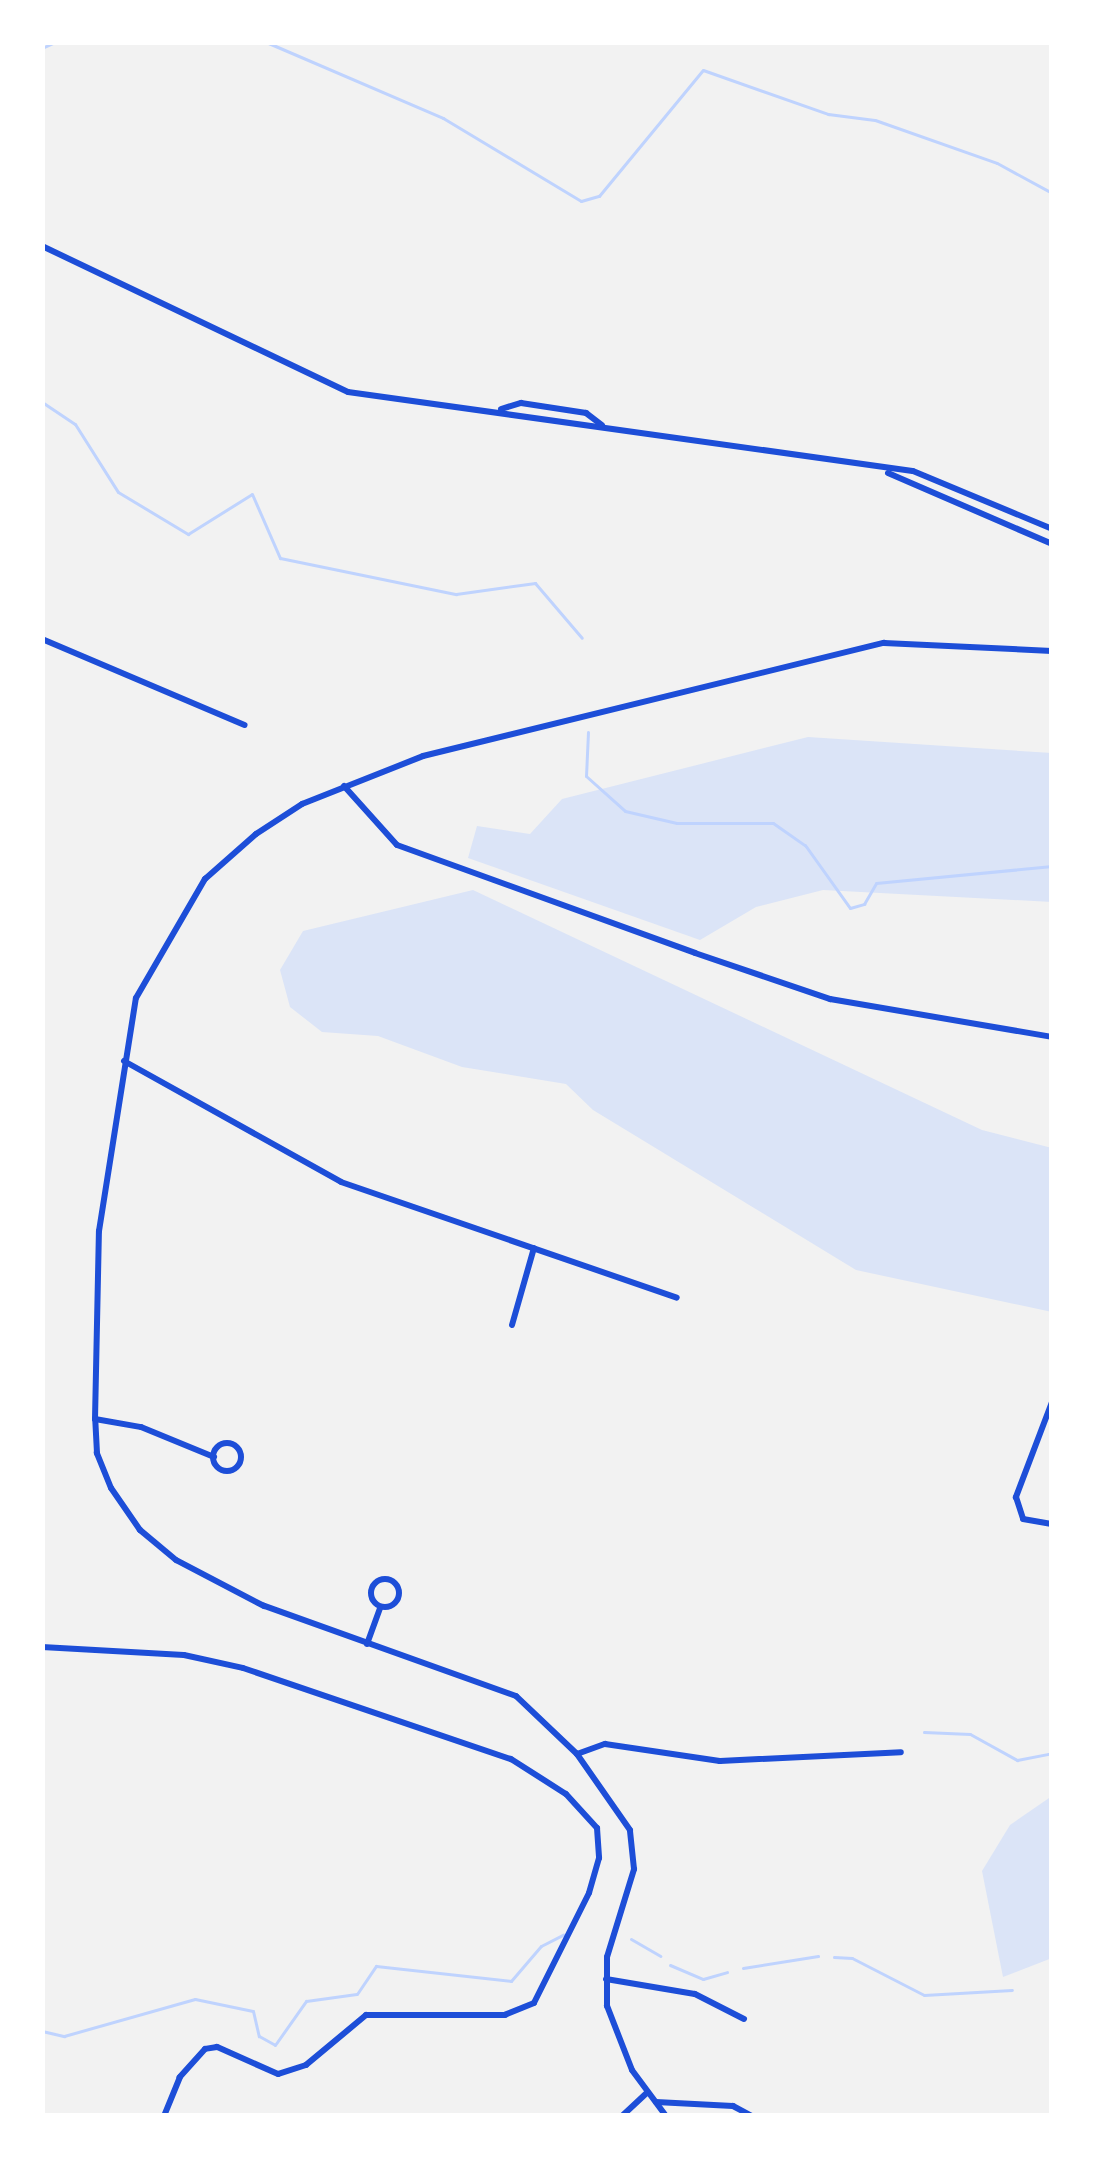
<!DOCTYPE html>
<style>
body{margin:0}
#map{position:relative;width:1094px;height:2158px;overflow:hidden;background:#f2f2f2;font-family:"Fira Sans",sans-serif}
div>[style]{position:absolute}
.green>*{inset:0;background:#dbe4f7}
.stream>*{height:3px;margin:-1.5px;padding:0 1.5px;transform-origin:1.5px;border-radius:1.5px;background:#bfd3fe}
.minor>*{height:6px;margin:-3px;padding:0 3px;transform-origin:3px;border-radius:3px;background:#1d4ed8}
.minor>.ring{margin:-3px;padding:0;box-sizing:content-box;background:none;border:6px solid #1d4ed8;border-radius:50%}
span{translate:-50% -50%;white-space:nowrap;text-align:center;line-height:1.15;-webkit-text-stroke:9px #fff;paint-order:stroke}
.frame{position:absolute;inset:0;border:45px solid #fff;pointer-events:none}
</style>
<div id="map">
<div class="green">
<div style="clip-path:polygon(808px 737px,1052px 753px,1052px 902px,823px 890px,756px 907px,700px 940px,468px 858px,477px 826px,530px 834px,562px 799px)"></div>
<div style="clip-path:polygon(473px 890px,982px 1130px,1052px 1148px,1052px 1312px,856px 1270px,593px 1110px,566px 1084px,462px 1067px,378px 1036px,322px 1032px,290px 1007px,280px 970px,303px 931px)"></div>
<div style="clip-path:polygon(1052px 1796px,1052px 1958px,1003px 1977px,982px 1871px,1010px 1825px)"></div>
</div>
<div class="stream">
<div style="left:266px;top:42px;width:193px;rotate:23.2deg"></div>
<div style="left:443px;top:118px;width:161px;rotate:31deg"></div>
<div style="left:581px;top:201px;width:19px;rotate:-16deg"></div>
<div style="left:599px;top:196px;width:163px;rotate:-50.5deg"></div>
<div style="left:703px;top:70px;width:133px;rotate:19.4deg"></div>
<div style="left:828px;top:114px;width:47px;rotate:7.3deg"></div>
<div style="left:875px;top:120px;width:129px;rotate:19.4deg"></div>
<div style="left:997px;top:163px;width:63px;rotate:28.6deg"></div>
<div style="left:42px;top:48px;width:14px;rotate:-25deg"></div>
<div style="left:42px;top:402px;width:40px;rotate:34deg"></div>
<div style="left:75px;top:424px;width:80px;rotate:57.7deg"></div>
<div style="left:118px;top:492px;width:82px;rotate:31deg"></div>
<div style="left:188px;top:534px;width:75px;rotate:-32deg"></div>
<div style="left:252px;top:494px;width:70px;rotate:66.4deg"></div>
<div style="left:280px;top:558px;width:180px;rotate:11.6deg"></div>
<div style="left:456px;top:594px;width:80px;rotate:-7.9deg"></div>
<div style="left:535px;top:583px;width:72px;rotate:49.5deg"></div>
<div style="left:588px;top:732px;width:44px;rotate:92.6deg"></div>
<div style="left:586px;top:776px;width:52px;rotate:41.9deg"></div>
<div style="left:625px;top:811px;width:53px;rotate:13deg"></div>
<div style="left:677px;top:823px;width:96px"></div>
<div style="left:773px;top:823px;width:39px;rotate:35deg"></div>
<div style="left:805px;top:845px;width:77px;rotate:54.5deg"></div>
<div style="left:850px;top:908px;width:15px;rotate:-16deg"></div>
<div style="left:864px;top:904px;width:24px;rotate:-60deg"></div>
<div style="left:876px;top:883px;width:177px;rotate:-5.5deg"></div>
<div style="left:924px;top:1732px;width:46px;rotate:2.5deg"></div>
<div style="left:970px;top:1734px;width:54px;rotate:29deg"></div>
<div style="left:1017px;top:1760px;width:36px;rotate:-11deg"></div>
<div style="left:631px;top:1939px;width:34px;rotate:30deg"></div>
<div style="left:834px;top:1957px;width:18px;rotate:3deg"></div>
<div style="left:852px;top:1958px;width:81px;rotate:27.2deg"></div>
<div style="left:924px;top:1995px;width:88px;rotate:-3.3deg"></div>
<div style="left:670px;top:1965px;width:36px;rotate:23deg"></div>
<div style="left:703px;top:1979px;width:25px;rotate:-16deg"></div>
<div style="left:743px;top:1968px;width:76px;rotate:-9.1deg"></div>
<div style="left:42px;top:2031px;width:23px;rotate:13deg"></div>
<div style="left:64px;top:2036px;width:136px;rotate:-15.8deg"></div>
<div style="left:195px;top:1999px;width:59px;rotate:11.7deg"></div>
<div style="left:253px;top:2011px;width:26px;rotate:77deg"></div>
<div style="left:259px;top:2036px;width:18px;rotate:29deg"></div>
<div style="left:275px;top:2045px;width:54px;rotate:-54.8deg"></div>
<div style="left:306px;top:2001px;width:51px;rotate:-7.8deg"></div>
<div style="left:357px;top:1994px;width:34px;rotate:-56deg"></div>
<div style="left:376px;top:1966px;width:136px;rotate:6.3deg"></div>
<div style="left:511px;top:1981px;width:46px;rotate:-49.4deg"></div>
<div style="left:541px;top:1946px;width:25px;rotate:-27deg"></div>
</div>
<div class="minor">
<div style="left:42px;top:246px;width:339px;rotate:25.5deg"></div>
<div style="left:348px;top:392px;width:570px;rotate:7.96deg"></div>
<div style="left:913px;top:471px;width:151px;rotate:22.6deg"></div>
<div style="left:501px;top:409px;width:21px;rotate:-17deg"></div>
<div style="left:521px;top:403px;width:66px;rotate:8.7deg"></div>
<div style="left:586px;top:413px;width:20px;rotate:37deg"></div>
<div style="left:888px;top:473px;width:179px;rotate:23.4deg"></div>
<div style="left:42px;top:639px;width:220px;rotate:23deg"></div>
<div style="left:344px;top:786px;width:79px;rotate:48.1deg"></div>
<div style="left:397px;top:845px;width:317px;rotate:19.9deg"></div>
<div style="left:695px;top:953px;width:143px;rotate:18.8deg"></div>
<div style="left:830px;top:999px;width:225px;rotate:9.7deg"></div>
<div style="left:124px;top:1061px;width:248px;rotate:29.1deg"></div>
<div style="left:341px;top:1182px;width:355px;rotate:19deg"></div>
<div style="left:512px;top:1325px;width:80px;rotate:-74.1deg"></div>
<div style="left:1052px;top:1402px;width:102px;rotate:110.8deg"></div>
<div style="left:1016px;top:1497px;width:23px;rotate:72deg"></div>
<div style="left:1023px;top:1519px;width:29px;rotate:10deg"></div>
<div style="left:95px;top:1419px;width:47px;rotate:9.9deg"></div>
<div style="left:141px;top:1427px;width:79px;rotate:22.3deg"></div>
<div class="ring" style="left:213px;top:1443px;width:22px;height:22px"></div>
<div class="ring" style="left:371px;top:1579px;width:22px;height:22px"></div>
<div style="left:367px;top:1644px;width:38px;rotate:-70deg"></div>
<div style="left:42px;top:1647px;width:142px;rotate:3.2deg"></div>
<div style="left:184px;top:1655px;width:60px;rotate:12.4deg"></div>
<div style="left:243px;top:1668px;width:283px;rotate:18.8deg"></div>
<div style="left:511px;top:1759px;width:65px;rotate:32.5deg"></div>
<div style="left:566px;top:1794px;width:46px;rotate:47.6deg"></div>
<div style="left:597px;top:1828px;width:30px;rotate:86deg"></div>
<div style="left:599px;top:1858px;width:36px;rotate:106deg"></div>
<div style="left:589px;top:1893px;width:123px;rotate:116.6deg"></div>
<div style="left:534px;top:2003px;width:31px;rotate:158deg"></div>
<div style="left:505px;top:2015px;width:139px;rotate:180deg"></div>
<div style="left:366px;top:2015px;width:78px;rotate:140.2deg"></div>
<div style="left:306px;top:2065px;width:29px;rotate:162deg"></div>
<div style="left:278px;top:2074px;width:67px;rotate:-156.1deg"></div>
<div style="left:217px;top:2047px;width:12px;rotate:171deg"></div>
<div style="left:205px;top:2049px;width:38px;rotate:132deg"></div>
<div style="left:180px;top:2077px;width:42px;rotate:112.3deg"></div>
<div style="left:577px;top:1754px;width:30px;rotate:-20deg"></div>
<div style="left:605px;top:1744px;width:116px;rotate:8.4deg"></div>
<div style="left:720px;top:1761px;width:181px;rotate:-2.8deg"></div>
<div style="left:606px;top:1979px;width:90px;rotate:9.6deg"></div>
<div style="left:695px;top:1994px;width:55px;rotate:27deg"></div>
<div style="left:656px;top:2102px;width:77px;rotate:3deg"></div>
<div style="left:733px;top:2106px;width:21px;rotate:28deg"></div>
<div style="left:622px;top:2116px;width:33px;rotate:-43deg"></div>
<div style="left:666px;top:2116px;width:57px;rotate:-126.5deg"></div>
<div style="left:632px;top:2070px;width:69px;rotate:-111.3deg"></div>
<div style="left:607px;top:2006px;width:49px;rotate:-90deg"></div>
<div style="left:607px;top:1957px;width:92px;rotate:-72.9deg"></div>
<div style="left:634px;top:1869px;width:39px;rotate:-96deg"></div>
<div style="left:630px;top:1830px;width:93px;rotate:-124.9deg"></div>
<div style="left:577px;top:1754px;width:84px;rotate:-136.4deg"></div>
<div style="left:516px;top:1696px;width:268px;rotate:-160.3deg"></div>
<div style="left:264px;top:1606px;width:99px;rotate:-152.4deg"></div>
<div style="left:176px;top:1560px;width:47px;rotate:-140.2deg"></div>
<div style="left:140px;top:1530px;width:51px;rotate:-124.6deg"></div>
<div style="left:111px;top:1488px;width:38px;rotate:-112deg"></div>
<div style="left:97px;top:1453px;width:34px;rotate:-93deg"></div>
<div style="left:95px;top:1419px;width:188px;rotate:-88.8deg"></div>
<div style="left:99px;top:1231px;width:236px;rotate:-81deg"></div>
<div style="left:136px;top:998px;width:138px;rotate:-59.9deg"></div>
<div style="left:205px;top:879px;width:68px;rotate:-41.4deg"></div>
<div style="left:256px;top:834px;width:55px;rotate:-33.1deg"></div>
<div style="left:302px;top:804px;width:130px;rotate:-21.6deg"></div>
<div style="left:423px;top:756px;width:475px;rotate:-13.8deg"></div>
<div style="left:884px;top:643px;width:168px;rotate:2.7deg"></div>
</div>
<div class="frame"></div>
</div>
